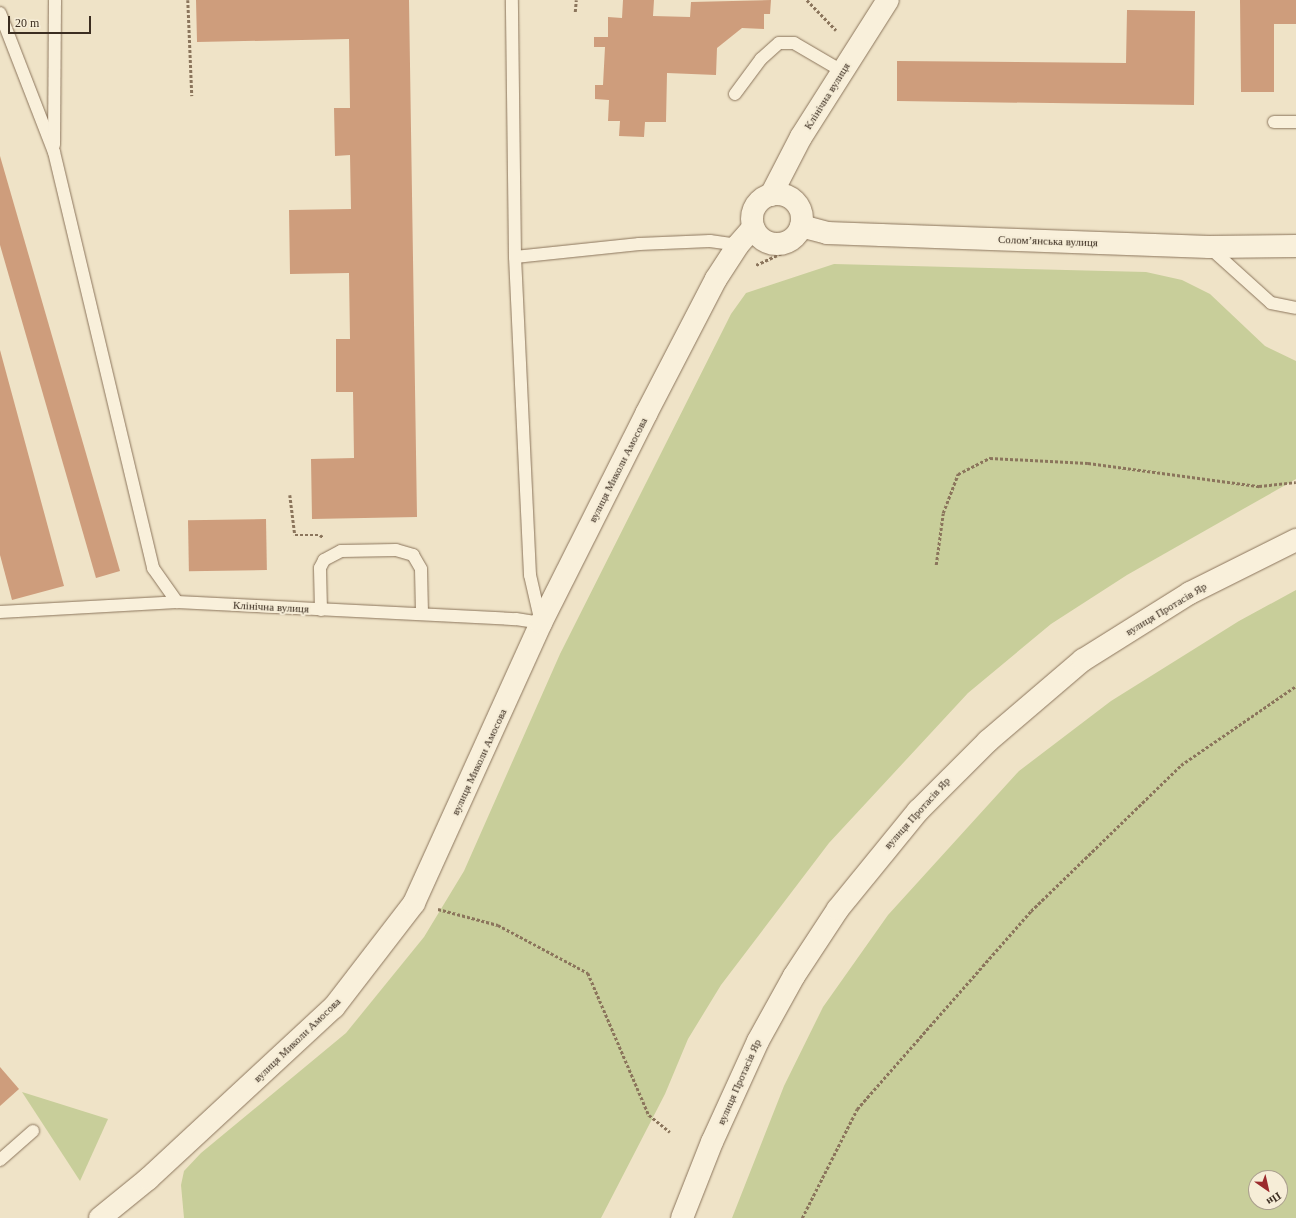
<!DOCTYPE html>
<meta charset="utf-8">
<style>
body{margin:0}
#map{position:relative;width:1296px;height:1218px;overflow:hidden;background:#efe3c7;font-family:Georgia,serif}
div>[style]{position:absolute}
.green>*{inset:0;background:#c8ce9a}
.building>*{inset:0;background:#ce9d7c;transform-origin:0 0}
.path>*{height:2.5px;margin-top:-1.25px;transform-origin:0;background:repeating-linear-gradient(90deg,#8b755c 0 3px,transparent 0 5px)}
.roads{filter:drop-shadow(0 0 1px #8b755c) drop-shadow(0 0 1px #8b755c)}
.service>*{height:12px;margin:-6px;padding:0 6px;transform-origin:6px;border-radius:6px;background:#f9f0db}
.minor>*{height:22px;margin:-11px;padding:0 11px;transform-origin:11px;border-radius:11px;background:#f9f0db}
.minor>.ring{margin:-11px;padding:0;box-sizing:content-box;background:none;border:22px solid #f9f0db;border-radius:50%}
.secondary>*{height:22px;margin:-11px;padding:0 11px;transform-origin:11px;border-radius:11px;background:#f9f0db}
span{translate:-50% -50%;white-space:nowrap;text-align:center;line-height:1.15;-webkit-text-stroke:4px #f6edd7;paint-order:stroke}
.street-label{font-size:11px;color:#3b2d20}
.north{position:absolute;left:1248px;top:1170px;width:40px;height:40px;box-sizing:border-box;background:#f6edd7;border:1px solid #aba08e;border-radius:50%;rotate:146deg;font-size:11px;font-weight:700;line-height:16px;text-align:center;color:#3b2d20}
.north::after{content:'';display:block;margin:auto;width:14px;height:18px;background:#9b2b2d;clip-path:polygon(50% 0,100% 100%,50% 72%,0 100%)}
.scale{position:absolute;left:8px;top:16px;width:83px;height:18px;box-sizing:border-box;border:2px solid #3b2d20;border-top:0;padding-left:5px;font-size:12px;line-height:14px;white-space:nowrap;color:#3b2d20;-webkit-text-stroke:3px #f6edd7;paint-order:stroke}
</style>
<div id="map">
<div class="green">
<div style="clip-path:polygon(834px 264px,1146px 272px,1182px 280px,1210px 294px,1265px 346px,1296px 361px,1296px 479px,1127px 575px,1051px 624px,968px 693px,829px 843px,721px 985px,688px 1039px,665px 1094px,601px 1218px,184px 1218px,181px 1185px,184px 1171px,201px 1153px,346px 1033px,424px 937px,464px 871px,560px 654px,731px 314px,746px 293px)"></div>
<div style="clip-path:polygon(evenodd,1296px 590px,1296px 1218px,732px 1218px,784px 1086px,823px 1007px,888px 915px,1019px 771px,1111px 701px,1239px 621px,1296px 590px,1256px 1178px,1280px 1178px,1280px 1202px,1256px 1202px,1256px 1178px)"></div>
<div style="clip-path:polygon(22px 1092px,108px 1119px,80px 1181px)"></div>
</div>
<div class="building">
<div style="clip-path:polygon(196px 0,409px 0,417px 517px,312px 519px,311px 459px,354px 458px,353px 392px,336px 392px,336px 339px,350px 339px,349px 273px,290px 274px,289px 210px,351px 209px,350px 155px,335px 156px,334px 108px,350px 108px,349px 39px,197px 42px)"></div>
<div style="clip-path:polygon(623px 0,654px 0,653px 16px,690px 17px,691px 2px,771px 0,770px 14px,764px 14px,764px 29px,742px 28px,717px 48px,716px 75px,667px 73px,666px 122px,645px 122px,644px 137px,619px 136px,620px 121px,608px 121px,609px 100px,595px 99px,595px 85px,603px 85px,605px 47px,594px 47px,594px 37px,608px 37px,608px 17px,622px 18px)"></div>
<div style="clip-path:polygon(1240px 0,1296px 0,1296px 24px,1274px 24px,1274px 92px,1241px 92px)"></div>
<div style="clip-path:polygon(1127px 10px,1195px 11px,1194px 105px,897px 101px,897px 61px,1126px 63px)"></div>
<div style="clip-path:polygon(0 156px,120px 571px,96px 578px,0 245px)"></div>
<div style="clip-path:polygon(0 350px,64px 586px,12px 600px,0 555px)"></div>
<div style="left:266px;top:519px;width:51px;height:78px;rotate:89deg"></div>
<div style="clip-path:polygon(0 1067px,19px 1089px,0 1106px)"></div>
</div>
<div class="path">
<div style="left:188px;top:0;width:96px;rotate:87.6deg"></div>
<div style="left:807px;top:0;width:42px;rotate:46deg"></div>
<div style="left:575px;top:12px;width:12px;rotate:-85deg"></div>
<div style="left:756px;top:265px;width:38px;rotate:-25deg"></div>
<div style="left:290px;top:495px;width:40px;rotate:82.9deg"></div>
<div style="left:295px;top:535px;width:25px"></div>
<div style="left:320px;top:535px;width:4px;rotate:34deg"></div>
<div style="left:936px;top:565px;width:52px;rotate:-82.3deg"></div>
<div style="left:943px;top:513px;width:42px;rotate:-69deg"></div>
<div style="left:958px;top:474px;width:36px;rotate:-27deg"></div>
<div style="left:990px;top:458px;width:98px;rotate:2.9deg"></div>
<div style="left:1088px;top:463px;width:173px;rotate:7.7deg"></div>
<div style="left:1259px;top:486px;width:37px;rotate:-6deg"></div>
<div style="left:438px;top:909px;width:62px;rotate:14.9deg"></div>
<div style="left:498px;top:925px;width:102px;rotate:28.1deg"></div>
<div style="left:588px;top:973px;width:155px;rotate:66.8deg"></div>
<div style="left:649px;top:1115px;width:27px;rotate:39deg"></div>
<div style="left:802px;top:1218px;width:122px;rotate:-63.2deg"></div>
<div style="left:857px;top:1109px;width:264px;rotate:-48.7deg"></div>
<div style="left:1031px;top:911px;width:209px;rotate:-44.2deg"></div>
<div style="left:1181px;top:765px;width:140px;rotate:-34.5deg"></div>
</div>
<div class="roads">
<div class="service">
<div style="left:0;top:13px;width:149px;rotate:68.8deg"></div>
<div style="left:54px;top:152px;width:428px;rotate:76.6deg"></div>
<div style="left:153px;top:568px;width:42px;rotate:54.8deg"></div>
<div style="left:735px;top:94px;width:44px;rotate:-53.4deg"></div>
<div style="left:761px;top:59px;width:24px;rotate:-42deg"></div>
<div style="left:779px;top:43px;width:15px"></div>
<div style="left:794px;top:43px;width:56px;rotate:30.3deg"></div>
<div style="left:1274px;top:122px;width:22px"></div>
<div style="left:54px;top:145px;width:145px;rotate:-89.6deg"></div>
<div style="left:1210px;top:248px;width:82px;rotate:42deg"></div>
<div style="left:1271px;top:303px;width:25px;rotate:11deg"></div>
<div style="left:515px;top:257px;width:125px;rotate:-6deg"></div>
<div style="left:639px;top:244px;width:71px;rotate:-2.4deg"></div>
<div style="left:710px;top:241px;width:28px;rotate:8deg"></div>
<div style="left:321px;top:610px;width:42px;rotate:-91.4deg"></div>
<div style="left:320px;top:568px;width:9px;rotate:-63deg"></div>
<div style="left:324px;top:560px;width:19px;rotate:-28deg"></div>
<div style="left:341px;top:551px;width:55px;rotate:-1deg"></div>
<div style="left:396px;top:550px;width:18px;rotate:16deg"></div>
<div style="left:413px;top:555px;width:16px;rotate:60deg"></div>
<div style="left:421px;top:569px;width:45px;rotate:88.7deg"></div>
<div style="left:0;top:612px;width:177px;rotate:-3.2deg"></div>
<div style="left:177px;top:602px;width:339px;rotate:2.9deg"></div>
<div style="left:516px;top:619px;width:25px;rotate:9deg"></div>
<div style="left:541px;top:623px;width:49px;rotate:-102.9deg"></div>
<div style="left:530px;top:575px;width:318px;rotate:-92.7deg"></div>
<div style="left:515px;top:257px;width:257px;rotate:-90.7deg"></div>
<div style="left:0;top:1160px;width:44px;rotate:-41.3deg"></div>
</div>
<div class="minor">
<div class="ring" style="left:752px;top:194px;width:28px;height:28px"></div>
<div style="left:771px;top:195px;width:65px;rotate:-62.7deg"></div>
<div style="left:801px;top:137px;width:162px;rotate:-57.6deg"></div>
<div style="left:801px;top:226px;width:27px;rotate:15deg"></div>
<div style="left:827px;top:233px;width:54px;rotate:2.1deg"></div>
<div style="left:881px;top:235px;width:328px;rotate:2.1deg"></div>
<div style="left:1209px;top:247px;width:87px;rotate:-0.7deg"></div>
<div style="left:100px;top:1218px;width:62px;rotate:-39.1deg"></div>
<div style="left:148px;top:1179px;width:253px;rotate:-42.8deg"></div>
<div style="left:334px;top:1007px;width:131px;rotate:-52.4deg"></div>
<div style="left:414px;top:903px;width:307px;rotate:-65.6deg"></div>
<div style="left:541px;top:623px;width:234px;rotate:-63.3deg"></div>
<div style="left:646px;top:414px;width:152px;rotate:-62.6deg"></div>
<div style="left:716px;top:279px;width:40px;rotate:-57.1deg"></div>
<div style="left:738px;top:245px;width:23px;rotate:-49deg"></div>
</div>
<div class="secondary">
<div style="left:682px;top:1218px;width:82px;rotate:-68.5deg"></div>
<div style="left:712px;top:1142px;width:111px;rotate:-65.5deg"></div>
<div style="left:758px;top:1041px;width:74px;rotate:-61deg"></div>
<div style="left:794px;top:976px;width:80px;rotate:-56.7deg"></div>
<div style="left:838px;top:909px;width:127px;rotate:-50.8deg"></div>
<div style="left:918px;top:811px;width:99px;rotate:-45deg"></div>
<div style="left:988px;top:741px;width:125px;rotate:-40.5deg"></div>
<div style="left:1083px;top:660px;width:126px;rotate:-32.1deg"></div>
<div style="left:1190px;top:593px;width:119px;rotate:-26.6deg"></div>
</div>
</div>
<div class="street-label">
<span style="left:827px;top:96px;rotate:-58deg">Клінічна вулиця</span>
<span style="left:1048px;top:241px;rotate:2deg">Соломʼянська вулиця</span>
<span style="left:618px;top:470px;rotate:-63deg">вулиця Миколи Амосова</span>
<span style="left:271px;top:607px;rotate:3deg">Клінічна вулиця</span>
<span style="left:1166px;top:609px;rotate:-31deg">вулиця Протасів Яр</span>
<span style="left:479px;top:762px;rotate:-65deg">вулиця Миколи Амосова</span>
<span style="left:917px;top:813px;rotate:-48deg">вулиця Протасів Яр</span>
<span style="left:297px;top:1040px;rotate:-44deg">вулиця Миколи Амосова</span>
<span style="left:739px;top:1082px;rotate:-66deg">вулиця Протасів Яр</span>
</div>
<div class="north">Пн</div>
<div class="scale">20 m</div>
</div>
